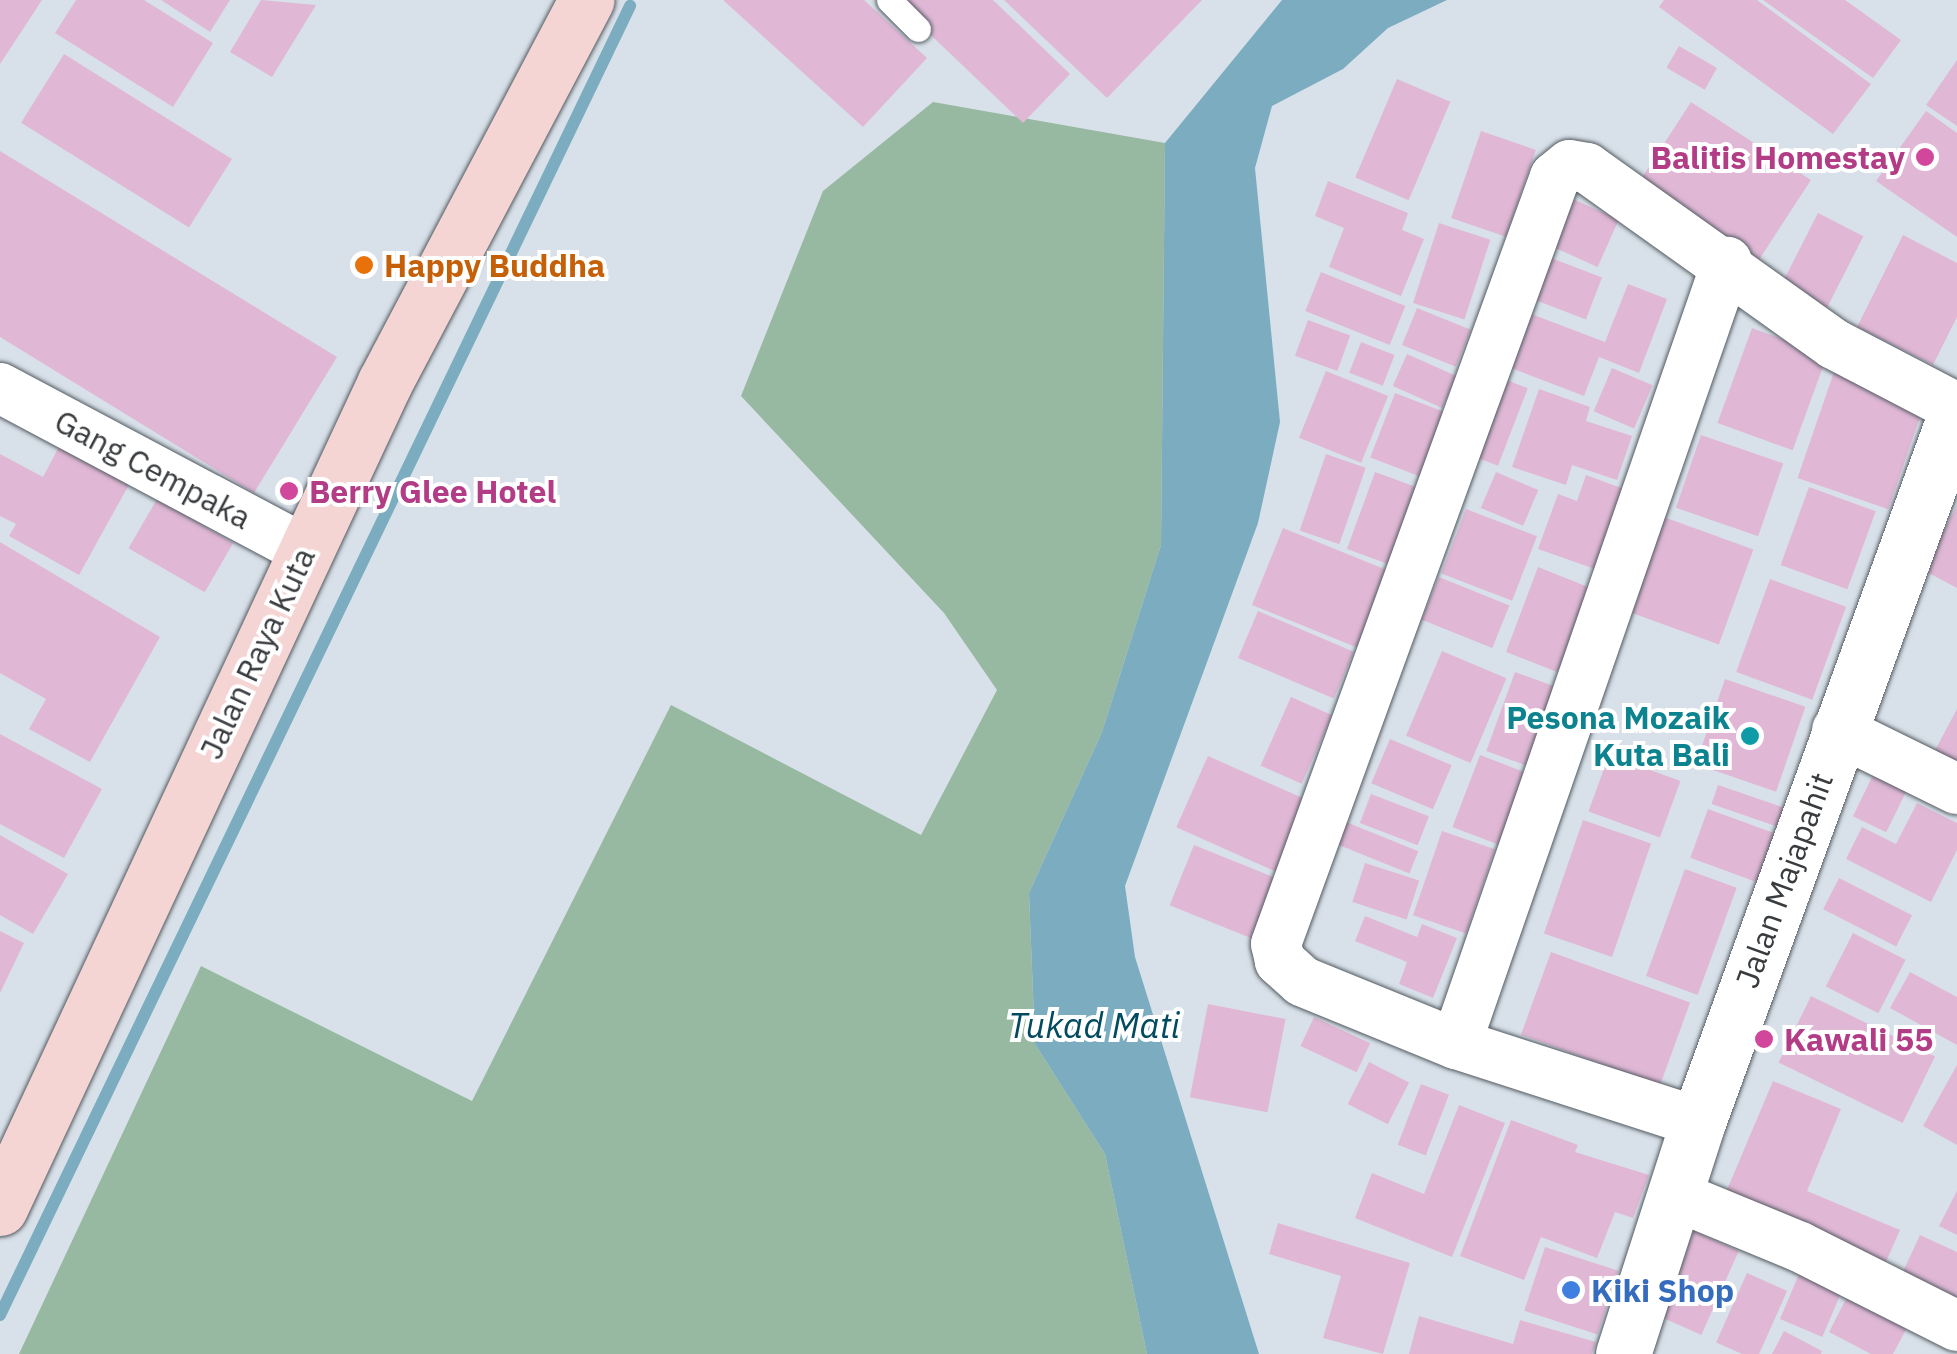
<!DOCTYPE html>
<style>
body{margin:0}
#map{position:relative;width:1957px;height:1354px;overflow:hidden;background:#d8e1e9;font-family:"IBM Plex Sans",sans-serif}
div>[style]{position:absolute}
.green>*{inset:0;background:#97b8a1}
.water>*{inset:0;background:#7bacc0}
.stream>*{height:12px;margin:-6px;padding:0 6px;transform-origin:6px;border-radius:6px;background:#7bacc0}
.building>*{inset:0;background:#e0b8d6;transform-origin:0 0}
.roads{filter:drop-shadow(0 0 2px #535a61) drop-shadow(0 0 2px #535a61)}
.service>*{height:25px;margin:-12.5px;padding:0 12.5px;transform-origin:12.5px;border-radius:12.5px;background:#fff}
.minor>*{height:50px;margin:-25px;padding:0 25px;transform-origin:25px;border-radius:25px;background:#fff}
.tertiary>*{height:55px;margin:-27.5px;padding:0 27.5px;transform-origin:27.5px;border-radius:27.5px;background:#fff}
.secondary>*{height:55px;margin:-27.5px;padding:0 27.5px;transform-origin:27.5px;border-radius:27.5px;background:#f5d4d4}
.dots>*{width:28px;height:28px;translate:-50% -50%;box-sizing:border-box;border:5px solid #fff;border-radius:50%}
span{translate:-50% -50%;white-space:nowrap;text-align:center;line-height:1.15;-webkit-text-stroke:8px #fff;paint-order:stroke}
.hotel-label{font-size:32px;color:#b23c85;font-weight:700}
.right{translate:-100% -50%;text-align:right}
.left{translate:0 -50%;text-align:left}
.food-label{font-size:32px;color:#c56008;font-weight:700}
.street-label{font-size:32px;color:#393c3f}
.culture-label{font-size:32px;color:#0d838f;font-weight:700}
.shop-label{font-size:32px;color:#366cbe;font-weight:700}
.water-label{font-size:35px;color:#014a5f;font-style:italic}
</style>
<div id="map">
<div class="green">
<div style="clip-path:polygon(933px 102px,1165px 143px,1161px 545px,1102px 732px,1029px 893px,1035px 1044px,1105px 1154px,1147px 1354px,19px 1354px,201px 966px,472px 1101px,671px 705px,921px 835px,997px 690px,944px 613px,741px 396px,823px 191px)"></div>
</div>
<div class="water">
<div style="clip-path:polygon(1282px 0,1447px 0,1388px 28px,1343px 69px,1272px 106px,1255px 168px,1280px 422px,1258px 523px,1125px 886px,1135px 957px,1259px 1354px,1147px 1354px,1105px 1154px,1035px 1044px,1029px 893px,1102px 732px,1161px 545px,1165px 143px)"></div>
</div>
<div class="stream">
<div style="left:0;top:1315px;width:1453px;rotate:-64.3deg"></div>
</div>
<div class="building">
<div style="clip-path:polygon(0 0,42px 0,0 64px)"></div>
<div style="clip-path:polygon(76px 0,144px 0,213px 43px,173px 107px,55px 33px)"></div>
<div style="clip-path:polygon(161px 0,230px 0,210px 32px)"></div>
<div style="clip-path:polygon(261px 0,316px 5px,272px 77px,230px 52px)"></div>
<div style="clip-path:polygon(723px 0,864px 0,927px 58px,863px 127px)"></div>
<div style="clip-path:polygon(894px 0,993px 0,1070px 74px,1023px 123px)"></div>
<div style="clip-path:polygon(1004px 0,1202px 0,1107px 98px)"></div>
<div style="clip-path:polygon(1664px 0,1757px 0,1871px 84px,1833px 134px,1659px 7px)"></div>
<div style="clip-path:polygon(1763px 0,1845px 0,1901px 40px,1873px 78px)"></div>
<div style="left:1679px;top:46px;width:44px;height:25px;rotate:30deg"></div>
<div style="left:64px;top:54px;width:198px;height:81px;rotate:32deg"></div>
<div style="clip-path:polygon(1957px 60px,1957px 126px,1926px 105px)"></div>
<div style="left:1397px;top:79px;width:58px;height:107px;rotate:23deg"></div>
<div style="left:1691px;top:102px;width:143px;height:106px;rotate:33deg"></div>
<div style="clip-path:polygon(1926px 111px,1957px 133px,1957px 237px,1876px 181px)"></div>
<div style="left:1481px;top:131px;width:58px;height:92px;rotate:19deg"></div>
<div style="clip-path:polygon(0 151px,337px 357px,254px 493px,0 337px)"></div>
<div style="clip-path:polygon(1328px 181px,1408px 213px,1402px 230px,1424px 239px,1401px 296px,1329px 267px,1344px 228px,1315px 216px)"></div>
<div style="left:1564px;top:195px;width:60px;height:52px;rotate:24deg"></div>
<div style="left:1818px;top:213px;width:51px;height:82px;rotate:27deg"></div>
<div style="left:1439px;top:223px;width:54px;height:84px;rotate:18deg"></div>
<div style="clip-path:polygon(1903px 235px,1957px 263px,1957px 317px,1933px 365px,1857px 327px)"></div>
<div style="left:1546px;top:256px;width:60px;height:45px;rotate:21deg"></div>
<div style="left:1321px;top:272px;width:91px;height:42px;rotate:22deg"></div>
<div style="clip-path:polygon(1628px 284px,1667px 299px,1639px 373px,1599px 357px,1584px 396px,1506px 366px,1526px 312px,1605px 342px)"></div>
<div style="left:1417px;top:308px;width:58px;height:40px;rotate:22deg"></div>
<div style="left:1308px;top:320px;width:45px;height:38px;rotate:20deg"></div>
<div style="left:1752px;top:328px;width:80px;height:101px;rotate:20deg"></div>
<div style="left:1361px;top:342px;width:36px;height:33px;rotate:21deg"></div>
<div style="left:1407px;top:354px;width:54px;height:35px;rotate:24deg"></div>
<div style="left:1612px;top:368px;width:44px;height:47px;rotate:23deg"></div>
<div style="left:1326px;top:371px;width:67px;height:72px;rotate:22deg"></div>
<div style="left:1834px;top:372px;width:96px;height:112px;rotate:19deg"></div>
<div style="left:1496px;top:376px;width:34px;height:83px;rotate:21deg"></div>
<div style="clip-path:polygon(1539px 389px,1590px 407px,1586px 421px,1632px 436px,1617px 480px,1572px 465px,1566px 485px,1512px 467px)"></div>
<div style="left:1395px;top:393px;width:66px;height:69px;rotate:21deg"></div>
<div style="left:1701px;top:435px;width:87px;height:77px;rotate:19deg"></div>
<div style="clip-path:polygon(61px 443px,131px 481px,79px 575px,9px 536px,16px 524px,0 516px,0 454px,43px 477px)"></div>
<div style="left:1326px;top:454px;width:42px;height:81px;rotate:19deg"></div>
<div style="left:1375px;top:472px;width:59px;height:82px;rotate:20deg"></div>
<div style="left:1496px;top:472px;width:46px;height:39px;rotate:23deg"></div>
<div style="clip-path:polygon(1586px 475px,1624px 489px,1595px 569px,1538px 549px,1558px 494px,1577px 501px)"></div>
<div style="left:1809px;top:487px;width:71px;height:83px;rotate:20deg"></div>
<div style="left:157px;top:499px;width:88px;height:57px;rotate:30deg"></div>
<div style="clip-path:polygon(1957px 506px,1957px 588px,1923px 570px)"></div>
<div style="left:1466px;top:509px;width:76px;height:69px;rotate:21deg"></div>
<div style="left:1650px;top:512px;width:110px;height:101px;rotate:20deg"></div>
<div style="left:1283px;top:528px;width:114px;height:83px;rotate:22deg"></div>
<div style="clip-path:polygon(0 542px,160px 637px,90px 762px,29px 729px,46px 699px,0 673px)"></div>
<div style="clip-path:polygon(1538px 567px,1598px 591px,1557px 672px,1506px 652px)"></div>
<div style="left:1439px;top:577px;width:76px;height:46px;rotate:22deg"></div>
<div style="left:1770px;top:579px;width:81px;height:99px;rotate:20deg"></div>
<div style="left:1258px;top:611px;width:104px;height:51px;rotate:23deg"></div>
<div style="left:1442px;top:651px;width:70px;height:92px;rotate:23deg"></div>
<div style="left:1515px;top:672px;width:54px;height:84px;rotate:20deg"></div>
<div style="left:1725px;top:679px;width:85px;height:90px;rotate:19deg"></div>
<div style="left:1291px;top:697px;width:45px;height:75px;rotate:24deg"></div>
<div style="clip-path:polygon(1957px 709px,1957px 770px,1932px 756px)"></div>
<div style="clip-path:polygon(0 734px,102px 789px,64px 858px,0 824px)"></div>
<div style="left:1390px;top:739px;width:67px;height:48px;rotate:23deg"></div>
<div style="left:1480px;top:755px;width:58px;height:77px;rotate:21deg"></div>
<div style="left:1609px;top:755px;width:76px;height:60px;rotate:20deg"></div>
<div style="left:1208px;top:756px;width:120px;height:78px;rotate:24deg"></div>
<div style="left:1874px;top:773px;width:37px;height:48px;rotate:26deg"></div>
<div style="left:1718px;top:785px;width:74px;height:20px;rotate:19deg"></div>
<div style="left:1371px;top:794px;width:62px;height:31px;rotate:21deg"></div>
<div style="clip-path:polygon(1917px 803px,1957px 823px,1957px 850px,1931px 902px,1846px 859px,1862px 827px,1896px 844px)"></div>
<div style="left:1708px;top:809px;width:77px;height:52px;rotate:20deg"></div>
<div style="left:1583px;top:820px;width:72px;height:120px;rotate:19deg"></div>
<div style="left:1346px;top:822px;width:78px;height:24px;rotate:22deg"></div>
<div style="left:1442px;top:831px;width:56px;height:89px;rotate:19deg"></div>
<div style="clip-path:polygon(0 835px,68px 874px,33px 934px,0 915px)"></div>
<div style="left:1194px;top:845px;width:96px;height:65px;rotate:22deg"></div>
<div style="left:1365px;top:863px;width:57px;height:41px;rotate:18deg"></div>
<div style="left:1685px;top:869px;width:55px;height:114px;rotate:20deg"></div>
<div style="left:1839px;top:878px;width:82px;height:35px;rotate:27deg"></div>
<div style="clip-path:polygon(1365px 916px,1417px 937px,1422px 924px,1457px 938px,1433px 998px,1399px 984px,1407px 962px,1355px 941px)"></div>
<div style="clip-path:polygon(0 931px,24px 943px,0 993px)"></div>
<div style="left:1853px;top:933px;width:59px;height:60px;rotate:27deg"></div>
<div style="left:1551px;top:952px;width:148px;height:88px;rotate:20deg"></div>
<div style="clip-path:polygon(1910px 972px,1957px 997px,1957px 1045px,1890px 1008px)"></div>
<div style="left:1811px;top:996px;width:138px;height:74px;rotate:26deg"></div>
<div style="left:1208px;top:1004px;width:79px;height:95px;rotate:11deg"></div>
<div style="left:1314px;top:1017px;width:62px;height:32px;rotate:25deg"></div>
<div style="left:1369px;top:1062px;width:45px;height:47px;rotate:27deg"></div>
<div style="clip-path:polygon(1957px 1065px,1957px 1145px,1923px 1126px)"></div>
<div style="clip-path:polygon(1773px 1081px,1841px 1109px,1807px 1191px,1900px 1230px,1882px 1271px,1721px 1204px)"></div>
<div style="left:1421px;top:1084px;width:30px;height:65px;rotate:21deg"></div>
<div style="clip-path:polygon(1459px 1105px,1505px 1123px,1452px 1257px,1355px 1218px,1372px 1173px,1424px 1194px)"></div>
<div style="clip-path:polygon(1511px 1120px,1578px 1145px,1575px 1152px,1649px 1175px,1633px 1218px,1615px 1212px,1597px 1258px,1541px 1237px,1524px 1280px,1460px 1256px)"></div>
<div style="clip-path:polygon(1957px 1191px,1957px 1235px,1939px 1226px)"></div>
<div style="clip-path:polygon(1278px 1223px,1410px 1263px,1383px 1354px,1323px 1338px,1341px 1276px,1269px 1254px)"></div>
<div style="left:1694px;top:1231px;width:49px;height:92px;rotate:24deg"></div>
<div style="clip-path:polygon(1920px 1235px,1957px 1252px,1957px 1318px,1895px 1289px)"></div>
<div style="left:1545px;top:1247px;width:77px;height:67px;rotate:18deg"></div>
<div style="left:1805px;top:1260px;width:46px;height:64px;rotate:23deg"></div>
<div style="left:1747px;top:1273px;width:44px;height:76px;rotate:24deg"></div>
<div style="clip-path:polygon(1850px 1291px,1910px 1322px,1893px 1354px,1871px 1354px,1829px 1332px)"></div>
<div style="clip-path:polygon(1419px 1316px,1513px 1344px,1520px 1320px,1596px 1342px,1592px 1354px,1409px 1354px)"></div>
<div style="clip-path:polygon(1784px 1331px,1822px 1351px,1821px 1354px,1772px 1354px)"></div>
</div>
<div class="roads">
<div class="service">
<div style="left:889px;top:0;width:41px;rotate:45deg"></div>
</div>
<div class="minor">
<div style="left:0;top:388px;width:347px;rotate:28deg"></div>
<div style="left:1837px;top:730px;width:134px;rotate:26.2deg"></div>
<div style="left:1456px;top:1044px;width:828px;rotate:-70.89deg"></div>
<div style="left:1698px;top:1122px;width:254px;rotate:-162.1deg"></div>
<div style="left:1456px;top:1044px;width:166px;rotate:-157.8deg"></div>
<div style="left:1302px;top:981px;width:30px;rotate:-138deg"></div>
<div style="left:1280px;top:961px;width:17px;rotate:-103deg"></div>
<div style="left:1276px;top:944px;width:816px;rotate:-70.01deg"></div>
<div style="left:1555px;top:177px;width:19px;rotate:-39deg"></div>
<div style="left:1570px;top:165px;width:17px;rotate:10deg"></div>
<div style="left:1587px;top:168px;width:303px;rotate:35.5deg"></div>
<div style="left:1834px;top:344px;width:139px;rotate:27.5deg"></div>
<div style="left:1674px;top:1195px;width:136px;rotate:22.4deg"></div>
<div style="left:1800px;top:1247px;width:176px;rotate:26.7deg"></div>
</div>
<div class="tertiary">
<div style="left:1623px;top:1354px;width:244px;rotate:-72.1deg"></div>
<div style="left:1698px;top:1122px;width:758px;rotate:-70.01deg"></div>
</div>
<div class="secondary">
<div style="left:0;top:1208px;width:911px;rotate:-65.01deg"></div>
<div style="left:385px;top:382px;width:432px;rotate:-62.2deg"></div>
</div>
</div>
<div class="dots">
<div style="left:1925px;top:157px;background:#d1479c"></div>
<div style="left:364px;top:265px;background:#e8710a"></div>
<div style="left:289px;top:491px;background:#d1479c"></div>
<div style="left:1750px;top:736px;background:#0f9aa8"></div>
<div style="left:1764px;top:1039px;background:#d1479c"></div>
<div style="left:1571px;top:1290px;background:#3f7fe0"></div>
</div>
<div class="hotel-label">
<span class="right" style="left:1905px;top:157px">Balitis Homestay</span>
<span class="left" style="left:309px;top:491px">Berry Glee Hotel</span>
<span class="left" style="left:1784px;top:1039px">Kawali 55</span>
</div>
<div class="food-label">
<span class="left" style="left:384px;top:265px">Happy Buddha</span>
</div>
<div class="street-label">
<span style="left:153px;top:469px;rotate:28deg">Gang Cempaka</span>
<span style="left:257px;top:653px;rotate:-65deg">Jalan Raya Kuta</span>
<span style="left:1784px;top:880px;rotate:-70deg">Jalan Majapahit</span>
</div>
<div class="culture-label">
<span class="right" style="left:1730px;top:736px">Pesona Mozaik<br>Kuta Bali</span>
</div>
<div class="shop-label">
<span class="left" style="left:1591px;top:1290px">Kiki Shop</span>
</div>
<div class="water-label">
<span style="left:1094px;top:1025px">Tukad Mati</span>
</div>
</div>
